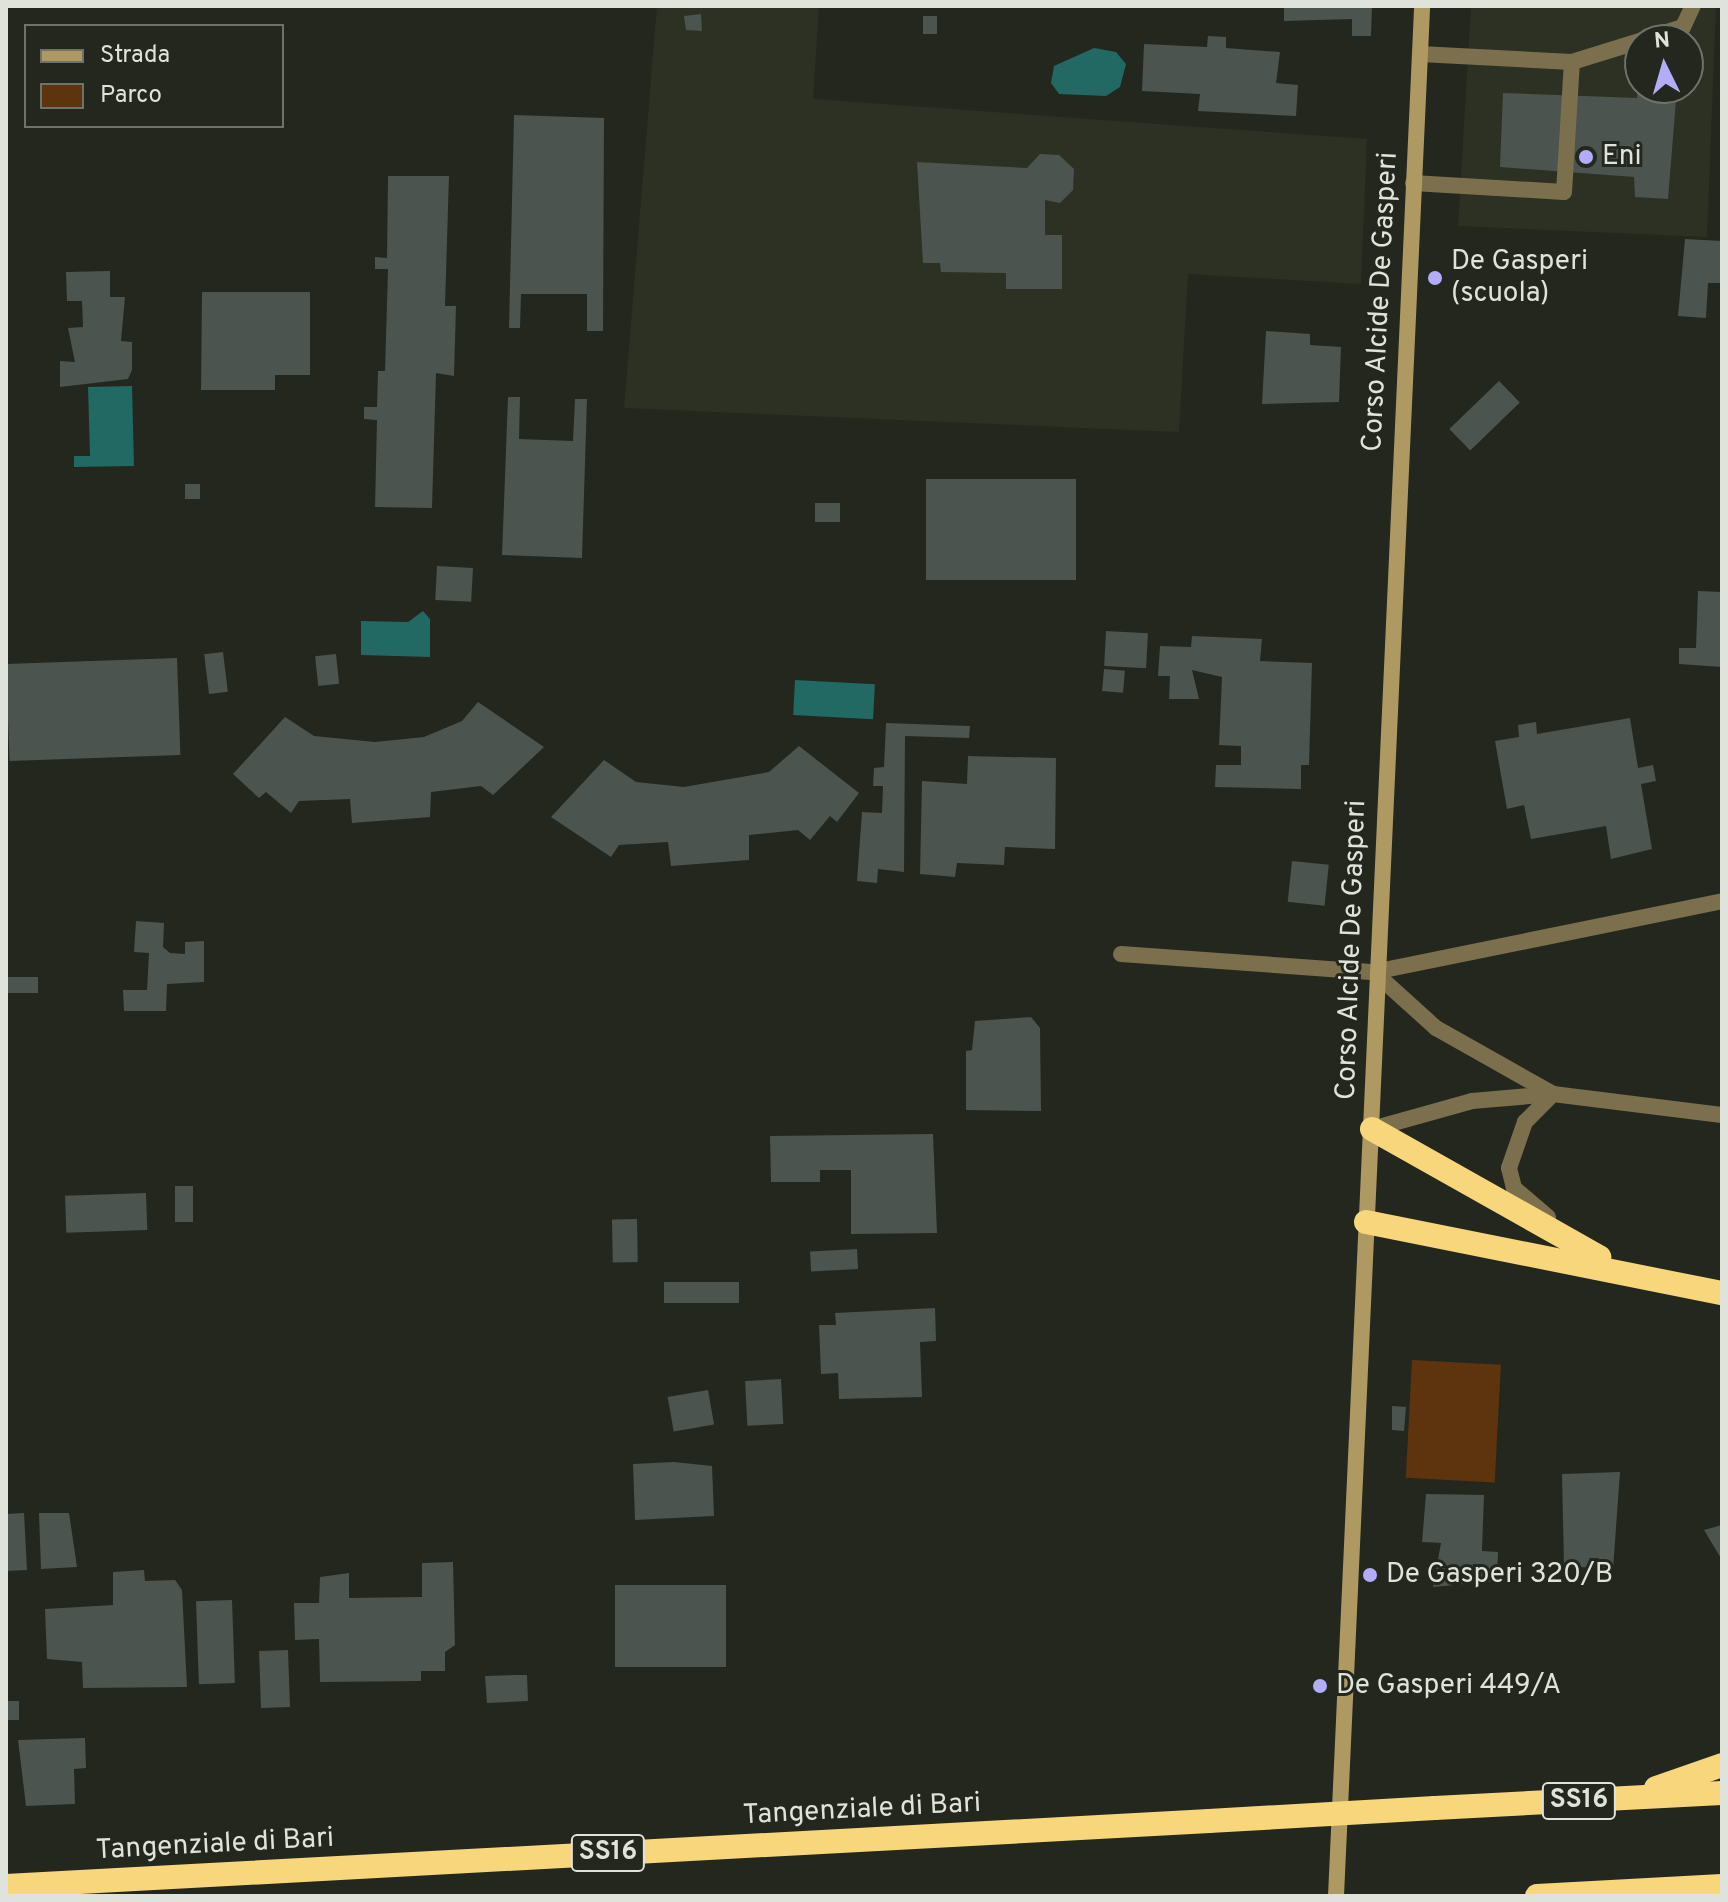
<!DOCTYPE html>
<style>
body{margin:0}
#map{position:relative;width:1728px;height:1902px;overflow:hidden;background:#24271e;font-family:Overpass,sans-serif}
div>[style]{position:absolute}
.built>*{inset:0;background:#2d3123}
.green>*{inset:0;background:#5e340f;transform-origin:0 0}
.water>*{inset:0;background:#226863;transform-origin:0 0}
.building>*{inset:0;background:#4b544e;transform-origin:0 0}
.lane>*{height:16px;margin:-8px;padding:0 8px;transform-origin:8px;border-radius:8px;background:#7c6f4d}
.street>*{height:16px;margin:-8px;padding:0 8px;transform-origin:8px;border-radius:8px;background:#7c6f4d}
.secondary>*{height:16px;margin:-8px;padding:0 8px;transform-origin:8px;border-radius:8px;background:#ad9961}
.highway>*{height:24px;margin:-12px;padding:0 12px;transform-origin:12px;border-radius:12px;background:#f7d67c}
.highway-bridge>*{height:24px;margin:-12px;padding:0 12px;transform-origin:12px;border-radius:12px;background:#f7d67c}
.dots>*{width:22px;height:22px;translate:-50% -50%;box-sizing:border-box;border:4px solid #24271e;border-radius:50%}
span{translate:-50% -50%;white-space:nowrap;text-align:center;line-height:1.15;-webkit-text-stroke:6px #24271e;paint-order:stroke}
.shield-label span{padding:2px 6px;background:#24271e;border:2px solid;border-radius:6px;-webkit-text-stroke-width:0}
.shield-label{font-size:26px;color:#e0e2dc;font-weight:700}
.poi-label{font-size:28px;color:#e0e2dc}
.left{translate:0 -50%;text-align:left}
.street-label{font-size:28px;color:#e0e2dc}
.frame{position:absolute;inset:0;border:8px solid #e0e2dc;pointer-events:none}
.legend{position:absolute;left:24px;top:24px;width:260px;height:104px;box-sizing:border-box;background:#24271e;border:2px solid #6f726a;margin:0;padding:10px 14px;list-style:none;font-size:24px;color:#e0e2dc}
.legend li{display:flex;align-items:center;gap:16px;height:40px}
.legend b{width:40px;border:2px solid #6f726a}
.north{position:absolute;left:1624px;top:24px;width:80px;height:80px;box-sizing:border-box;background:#24271e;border:2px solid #6f726a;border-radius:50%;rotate:355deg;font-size:22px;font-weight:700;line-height:32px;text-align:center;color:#e0e2dc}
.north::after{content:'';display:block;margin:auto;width:28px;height:36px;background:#b3adf9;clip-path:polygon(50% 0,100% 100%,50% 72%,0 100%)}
</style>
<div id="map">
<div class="built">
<div style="clip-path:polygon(657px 6px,819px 6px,813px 99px,1367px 139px,1361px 284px,1188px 274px,1179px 432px,624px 408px)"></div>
<div style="clip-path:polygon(evenodd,1471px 6px,1716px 6px,1707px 237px,1458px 226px,1471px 6px,1640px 40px,1688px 40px,1688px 88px,1640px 88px,1640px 40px)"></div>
</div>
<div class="green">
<div style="left:1412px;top:1360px;width:89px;height:118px;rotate:3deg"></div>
</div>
<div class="water">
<div style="clip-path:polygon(1094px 48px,1116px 52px,1126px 64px,1120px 87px,1106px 96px,1059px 94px,1051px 83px,1054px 66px)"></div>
<div style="clip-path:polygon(132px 386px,134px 466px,74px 467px,74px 456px,90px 456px,88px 387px)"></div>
<div style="clip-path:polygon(423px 611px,430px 619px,430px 657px,361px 655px,361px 621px,408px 622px)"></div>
<div style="left:795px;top:680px;width:80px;height:35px;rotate:3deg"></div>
</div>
<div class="building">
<div style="clip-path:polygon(1284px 6px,1372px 6px,1371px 36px,1352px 36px,1352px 19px,1284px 21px)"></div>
<div style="clip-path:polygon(701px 14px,702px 31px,686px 30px,684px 16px)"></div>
<div style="left:923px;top:16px;width:14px;height:18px"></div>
<div style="clip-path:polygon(1208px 36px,1226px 37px,1226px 48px,1280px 52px,1276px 83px,1298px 85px,1296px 116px,1198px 111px,1200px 94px,1142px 91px,1144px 44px,1207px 47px)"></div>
<div style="clip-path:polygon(1638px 88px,1677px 88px,1668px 199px,1635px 197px,1634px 177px,1500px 167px,1503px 93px,1637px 98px)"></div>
<div style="clip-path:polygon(514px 115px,604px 118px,603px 331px,587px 331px,587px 294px,521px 294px,520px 328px,509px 328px)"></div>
<div style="clip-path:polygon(1040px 154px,1059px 155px,1074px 169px,1073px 190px,1060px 203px,1045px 200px,1045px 235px,1062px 235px,1062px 289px,1006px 289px,1006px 273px,941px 272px,940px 263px,923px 263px,917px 162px,1027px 168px)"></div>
<div style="clip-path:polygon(388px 176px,449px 176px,445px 306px,456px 306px,454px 376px,436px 373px,432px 508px,375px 507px,377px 420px,364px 419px,364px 407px,377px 407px,378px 371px,385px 371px,388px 269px,375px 269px,375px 257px,387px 258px)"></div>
<div style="clip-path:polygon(1685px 239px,1722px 241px,1720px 283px,1708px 283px,1706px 318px,1678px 316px)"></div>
<div style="clip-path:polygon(110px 271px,110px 297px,125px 297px,121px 341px,132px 342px,132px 370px,128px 379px,60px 387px,60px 361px,75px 362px,68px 328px,83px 327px,82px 301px,67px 301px,66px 272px)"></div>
<div style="clip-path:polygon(202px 292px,310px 292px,310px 375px,275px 375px,275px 390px,201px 390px)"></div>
<div style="clip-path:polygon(1266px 331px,1310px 334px,1310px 345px,1341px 347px,1339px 402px,1262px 404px)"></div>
<div style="left:1499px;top:381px;width:30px;height:69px;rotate:46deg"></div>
<div style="clip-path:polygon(508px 397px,520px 397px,519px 439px,573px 441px,575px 399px,587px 399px,582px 558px,502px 555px)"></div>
<div style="left:926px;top:479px;width:150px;height:101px"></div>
<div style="left:185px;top:484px;width:15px;height:15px"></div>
<div style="left:815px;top:503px;width:25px;height:19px"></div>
<div style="left:437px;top:566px;width:36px;height:34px;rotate:3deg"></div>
<div style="clip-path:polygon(1698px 591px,1722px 592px,1722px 667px,1679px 664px,1679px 648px,1696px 648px)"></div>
<div style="left:1106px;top:631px;width:42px;height:35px;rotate:3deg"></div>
<div style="clip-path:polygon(1192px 636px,1262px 639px,1260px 661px,1312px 663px,1309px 765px,1301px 765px,1301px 789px,1215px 787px,1216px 765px,1241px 765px,1241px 746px,1219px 745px,1222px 677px,1192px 670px,1199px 699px,1169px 699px,1170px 676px,1158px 676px,1160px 646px,1191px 647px)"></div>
<div style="left:223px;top:652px;width:40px;height:19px;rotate:83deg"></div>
<div style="left:336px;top:654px;width:30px;height:21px;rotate:84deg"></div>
<div style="left:177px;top:658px;width:97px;height:171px;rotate:88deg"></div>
<div style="left:1104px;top:669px;width:21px;height:22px;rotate:5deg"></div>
<div style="clip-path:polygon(478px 702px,544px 747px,493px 795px,481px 786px,431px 792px,430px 817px,352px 823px,350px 799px,299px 801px,291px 813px,266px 792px,259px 798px,233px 774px,285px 717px,314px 736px,375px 742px,424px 737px,462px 721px)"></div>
<div style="clip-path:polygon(1630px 718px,1638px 768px,1653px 765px,1656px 781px,1641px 784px,1652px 849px,1611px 859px,1606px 826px,1531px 839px,1524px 805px,1507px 809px,1495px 741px,1519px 737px,1518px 725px,1536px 722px,1537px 734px)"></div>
<div style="clip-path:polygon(886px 723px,970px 726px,969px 738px,905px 736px,904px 872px,878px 869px,877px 883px,857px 881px,862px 812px,882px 813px,883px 786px,873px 786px,874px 768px,884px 767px)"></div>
<div style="clip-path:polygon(799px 746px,859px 793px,837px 822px,830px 816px,810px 840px,798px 830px,749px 835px,749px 860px,671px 866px,668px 842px,619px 845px,611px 857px,551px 817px,604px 760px,636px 782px,684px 787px,769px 772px)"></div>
<div style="clip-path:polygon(968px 756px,1056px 758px,1055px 849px,1005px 847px,1004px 865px,957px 863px,955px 877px,920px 874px,922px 781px,967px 784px)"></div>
<div style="left:1292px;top:861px;width:37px;height:41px;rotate:6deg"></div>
<div style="clip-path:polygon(136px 921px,164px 923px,163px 947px,170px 953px,185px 954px,185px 942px,204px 941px,204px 982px,167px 984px,166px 1011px,124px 1011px,123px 990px,147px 990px,149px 953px,134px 952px)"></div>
<div style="left:38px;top:977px;width:16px;height:32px;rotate:90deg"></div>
<div style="clip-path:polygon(1031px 1017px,1040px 1028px,1041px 1111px,966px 1110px,966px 1051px,972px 1050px,975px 1021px)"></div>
<div style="clip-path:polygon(933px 1134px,937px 1233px,851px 1234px,851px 1170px,820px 1170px,820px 1182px,771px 1182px,770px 1136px)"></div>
<div style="left:175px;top:1186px;width:18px;height:36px"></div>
<div style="left:146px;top:1193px;width:37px;height:81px;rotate:88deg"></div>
<div style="left:637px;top:1219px;width:43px;height:25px;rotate:89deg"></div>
<div style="left:857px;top:1249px;width:20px;height:47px;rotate:87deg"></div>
<div style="left:664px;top:1282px;width:75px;height:21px"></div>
<div style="clip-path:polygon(935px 1308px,936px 1341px,920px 1342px,922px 1397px,839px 1399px,838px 1373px,821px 1374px,819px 1325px,836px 1325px,835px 1313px)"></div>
<div style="left:781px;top:1379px;width:45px;height:36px;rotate:87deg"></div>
<div style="left:708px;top:1390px;width:35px;height:41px;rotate:80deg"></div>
<div style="clip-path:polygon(1392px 1406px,1406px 1407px,1404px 1431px,1392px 1430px)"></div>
<div style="clip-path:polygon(674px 1462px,712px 1466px,714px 1516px,635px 1520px,633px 1464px)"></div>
<div style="clip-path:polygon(1620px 1472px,1613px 1569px,1564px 1566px,1562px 1474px)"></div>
<div style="clip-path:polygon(1426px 1494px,1484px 1495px,1482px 1551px,1498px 1552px,1497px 1581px,1433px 1587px,1441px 1543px,1422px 1542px)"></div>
<div style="clip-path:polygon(24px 1513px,27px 1570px,6px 1571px,6px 1514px)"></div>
<div style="clip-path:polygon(39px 1513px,69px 1513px,77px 1567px,41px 1569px)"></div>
<div style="clip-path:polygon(1722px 1525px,1722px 1560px,1704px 1530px)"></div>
<div style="clip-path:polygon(453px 1562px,455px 1645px,445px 1652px,445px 1671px,421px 1671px,421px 1681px,320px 1682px,319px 1639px,295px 1640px,294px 1603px,319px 1603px,320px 1577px,349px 1573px,349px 1598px,422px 1597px,422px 1563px)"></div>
<div style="clip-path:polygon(144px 1570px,145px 1581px,175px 1580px,182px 1590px,187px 1687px,83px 1688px,82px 1662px,47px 1659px,45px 1609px,113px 1605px,113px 1572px)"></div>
<div style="left:726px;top:1585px;width:82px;height:111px;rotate:90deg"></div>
<div style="left:232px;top:1600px;width:83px;height:36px;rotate:88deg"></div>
<div style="left:288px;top:1650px;width:57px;height:29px;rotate:88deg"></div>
<div style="clip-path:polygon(514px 1675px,527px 1675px,528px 1701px,487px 1703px,485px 1676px)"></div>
<div style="left:19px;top:1701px;width:19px;height:13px;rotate:90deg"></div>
<div style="clip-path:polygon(85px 1738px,86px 1768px,74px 1769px,75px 1804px,26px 1806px,18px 1740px)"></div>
</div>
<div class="lane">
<div style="left:1642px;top:40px;width:43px;rotate:-17.6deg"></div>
<div style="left:1683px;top:27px;width:23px;rotate:-65deg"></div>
<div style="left:1572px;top:62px;width:71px;rotate:-17.2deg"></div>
<div style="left:1413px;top:183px;width:151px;rotate:3.4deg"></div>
<div style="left:1564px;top:192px;width:130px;rotate:-86.5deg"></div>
<div style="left:1572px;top:62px;width:152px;rotate:-177deg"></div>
<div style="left:1374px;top:972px;width:355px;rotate:-11.5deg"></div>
</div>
<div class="street">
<div style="left:1121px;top:954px;width:254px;rotate:4.1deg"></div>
<div style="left:1374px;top:972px;width:84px;rotate:42.1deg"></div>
<div style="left:1436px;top:1028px;width:134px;rotate:29.4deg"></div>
<div style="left:1372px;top:1129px;width:104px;rotate:-15.6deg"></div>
<div style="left:1472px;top:1101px;width:81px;rotate:-4.9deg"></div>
<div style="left:1553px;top:1094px;width:170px;rotate:7.1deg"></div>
<div style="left:1548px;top:1217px;width:45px;rotate:-139.5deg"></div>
<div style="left:1514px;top:1188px;width:21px;rotate:-104deg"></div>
<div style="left:1509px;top:1168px;width:49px;rotate:-70.8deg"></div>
<div style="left:1525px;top:1122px;width:40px;rotate:-45deg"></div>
</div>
<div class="secondary">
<div style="left:1336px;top:1896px;width:1892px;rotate:-87.39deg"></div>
</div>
<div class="highway">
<div style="left:1372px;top:1129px;width:261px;rotate:29.4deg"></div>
<div style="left:1366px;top:1222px;width:363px;rotate:11.3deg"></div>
<div style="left:1656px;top:1788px;width:70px;rotate:-19.2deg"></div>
<div style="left:1435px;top:1808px;width:287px;rotate:-3deg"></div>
<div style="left:6px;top:1886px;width:1205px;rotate:-3.09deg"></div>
<div style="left:1537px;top:1896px;width:185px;rotate:-3.1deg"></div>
</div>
<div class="highway-bridge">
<div style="left:1209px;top:1821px;width:226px;rotate:-3.3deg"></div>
</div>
<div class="dots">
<div style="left:1586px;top:157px;background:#b3adf9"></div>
<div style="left:1435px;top:278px;background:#b3adf9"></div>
<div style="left:1370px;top:1575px;background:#b3adf9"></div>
<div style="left:1320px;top:1686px;background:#b3adf9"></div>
</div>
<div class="shield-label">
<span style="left:1579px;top:1801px">SS16</span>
<span style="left:608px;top:1853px">SS16</span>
</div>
<div class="poi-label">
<span class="left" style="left:1602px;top:157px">Eni</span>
<span class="left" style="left:1451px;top:278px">De Gasperi<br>(scuola)</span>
<span class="left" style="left:1386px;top:1575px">De Gasperi 320/B</span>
<span class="left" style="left:1336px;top:1686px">De Gasperi 449/A</span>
</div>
<div class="street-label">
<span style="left:1381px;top:302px;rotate:-87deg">Corso Alcide De Gasperi</span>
<span style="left:1352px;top:950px;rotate:-88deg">Corso Alcide De Gasperi</span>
<span style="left:862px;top:1810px;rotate:-3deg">Tangenziale di Bari</span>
<span style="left:215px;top:1845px;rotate:-3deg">Tangenziale di Bari</span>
</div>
<div class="frame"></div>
<ul class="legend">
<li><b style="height:10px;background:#ad9961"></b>Strada</li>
<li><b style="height:22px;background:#5e340f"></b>Parco</li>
</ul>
<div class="north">N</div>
</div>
